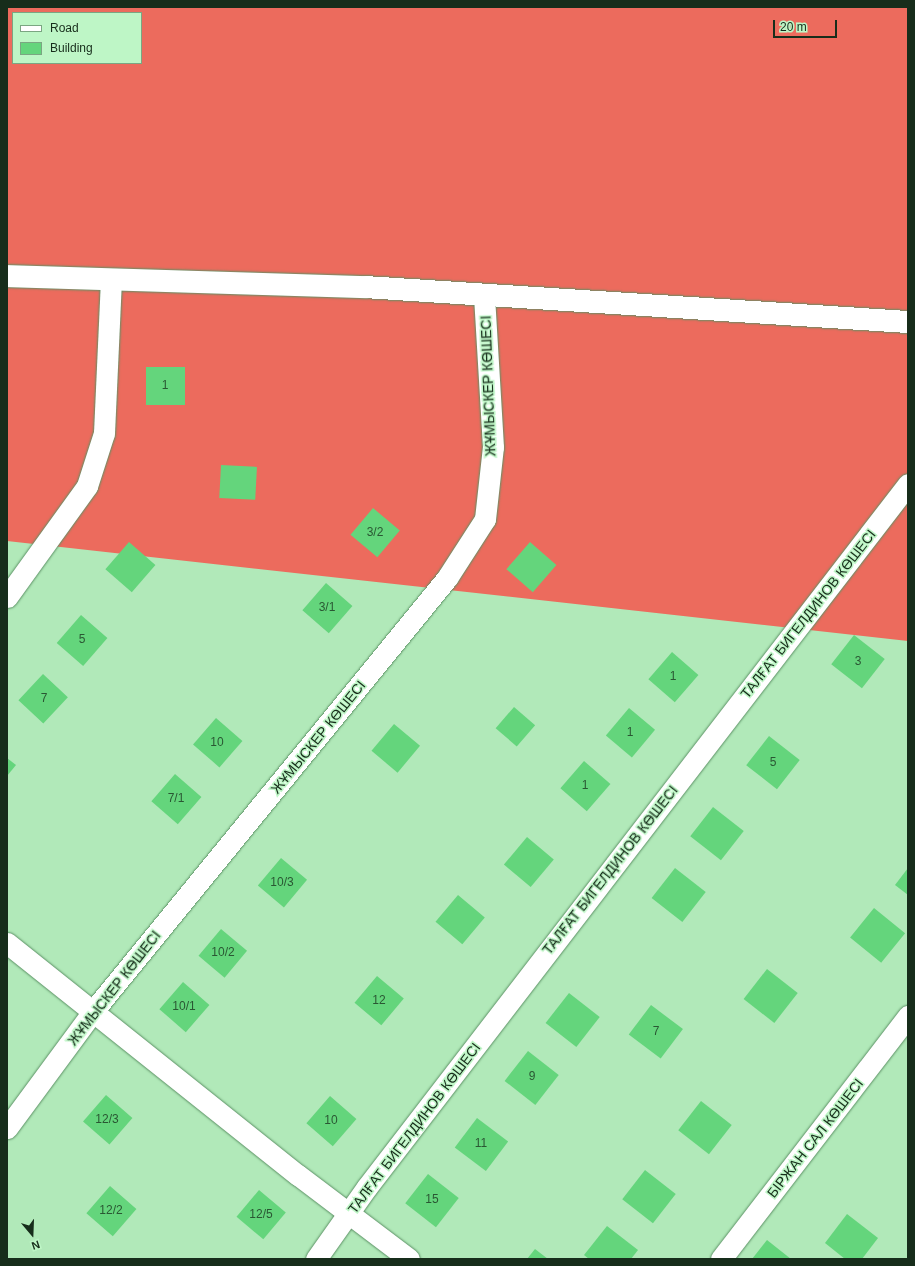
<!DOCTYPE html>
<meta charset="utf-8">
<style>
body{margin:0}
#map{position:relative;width:915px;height:1266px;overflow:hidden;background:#b1e9b9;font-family:Helvetica,sans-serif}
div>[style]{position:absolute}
.forest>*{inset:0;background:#ec6b5d}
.building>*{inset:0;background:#64d57c;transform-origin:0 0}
.roads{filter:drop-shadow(0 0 1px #5c9165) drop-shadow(0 0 1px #5c9165)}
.minor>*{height:21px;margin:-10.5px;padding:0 10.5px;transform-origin:10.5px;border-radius:10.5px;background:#fff}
.tertiary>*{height:22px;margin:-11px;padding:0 11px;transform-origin:11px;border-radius:11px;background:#fff}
span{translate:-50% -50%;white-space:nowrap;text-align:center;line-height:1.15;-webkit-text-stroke:3px #bef6c6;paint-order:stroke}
.number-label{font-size:12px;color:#2a5733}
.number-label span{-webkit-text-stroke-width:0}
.street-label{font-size:14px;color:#172d1b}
.frame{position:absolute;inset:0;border:8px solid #172d1b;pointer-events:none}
.legend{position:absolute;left:12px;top:12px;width:130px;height:52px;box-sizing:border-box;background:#bef6c6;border:1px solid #7ba682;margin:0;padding:5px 7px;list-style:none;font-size:12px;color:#172d1b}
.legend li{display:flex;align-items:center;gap:8px;height:20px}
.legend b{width:20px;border:1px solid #7ba682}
.north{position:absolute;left:12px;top:1214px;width:40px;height:40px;-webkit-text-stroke:3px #bef6c6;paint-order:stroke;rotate:161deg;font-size:11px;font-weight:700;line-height:16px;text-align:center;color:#172d1b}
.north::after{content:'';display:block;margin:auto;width:14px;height:18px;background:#172d1b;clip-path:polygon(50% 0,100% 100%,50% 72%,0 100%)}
.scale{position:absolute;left:773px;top:20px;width:64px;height:18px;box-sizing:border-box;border:2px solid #172d1b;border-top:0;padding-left:5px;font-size:12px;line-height:14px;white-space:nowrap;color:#172d1b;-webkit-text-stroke:3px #bef6c6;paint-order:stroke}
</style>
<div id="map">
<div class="forest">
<div style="clip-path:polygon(evenodd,7px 7px,908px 7px,908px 641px,7px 541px,7px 7px,13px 13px,141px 13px,141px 63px,13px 63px,13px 13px)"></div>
</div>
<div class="building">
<div style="left:146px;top:367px;width:39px;height:38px"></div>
<div style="left:221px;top:465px;width:36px;height:33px;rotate:3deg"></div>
<div style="left:373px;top:508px;width:35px;height:35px;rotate:40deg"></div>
<div style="left:129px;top:542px;width:35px;height:36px;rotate:41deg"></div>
<div style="left:530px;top:542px;width:35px;height:36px;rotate:41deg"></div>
<div style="left:326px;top:583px;width:35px;height:36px;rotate:41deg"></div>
<div style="left:81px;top:615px;width:35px;height:37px;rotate:41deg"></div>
<div style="left:854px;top:635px;width:39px;height:37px;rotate:38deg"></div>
<div style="left:672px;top:652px;width:35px;height:36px;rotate:41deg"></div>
<div style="left:43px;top:674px;width:34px;height:36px;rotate:43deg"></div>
<div style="left:514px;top:707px;width:28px;height:28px;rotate:41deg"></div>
<div style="left:629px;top:708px;width:34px;height:36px;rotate:40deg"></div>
<div style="left:216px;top:718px;width:35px;height:35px;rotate:41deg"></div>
<div style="left:394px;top:724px;width:34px;height:35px;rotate:40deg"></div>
<div style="left:769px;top:736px;width:39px;height:37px;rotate:38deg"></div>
<div style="clip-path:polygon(7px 758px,16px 765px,7px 776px)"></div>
<div style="left:584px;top:761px;width:35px;height:36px;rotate:41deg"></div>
<div style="left:175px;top:774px;width:35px;height:36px;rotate:41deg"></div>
<div style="left:713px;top:807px;width:39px;height:37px;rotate:38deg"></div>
<div style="left:527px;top:837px;width:35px;height:36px;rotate:40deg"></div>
<div style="left:281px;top:858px;width:34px;height:36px;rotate:40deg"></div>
<div style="left:675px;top:868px;width:39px;height:38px;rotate:38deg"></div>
<div style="clip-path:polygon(908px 868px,908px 895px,895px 885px)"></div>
<div style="left:458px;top:895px;width:35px;height:35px;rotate:40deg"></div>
<div style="left:874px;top:908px;width:40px;height:38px;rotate:39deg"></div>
<div style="left:221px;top:929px;width:34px;height:35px;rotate:40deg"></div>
<div style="left:767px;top:969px;width:39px;height:38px;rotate:38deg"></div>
<div style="left:377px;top:976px;width:35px;height:35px;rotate:40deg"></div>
<div style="left:183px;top:982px;width:35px;height:36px;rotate:41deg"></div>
<div style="left:569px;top:993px;width:39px;height:38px;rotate:38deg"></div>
<div style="left:651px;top:1005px;width:40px;height:37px;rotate:37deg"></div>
<div style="left:528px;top:1051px;width:39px;height:38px;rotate:38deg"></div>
<div style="left:106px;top:1095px;width:35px;height:35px;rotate:41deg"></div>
<div style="left:330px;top:1096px;width:35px;height:36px;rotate:41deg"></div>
<div style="left:701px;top:1101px;width:39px;height:37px;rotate:38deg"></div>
<div style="left:477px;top:1118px;width:39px;height:37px;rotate:37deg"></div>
<div style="left:645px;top:1170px;width:39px;height:37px;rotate:38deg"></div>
<div style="left:428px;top:1174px;width:39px;height:37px;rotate:38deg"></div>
<div style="left:110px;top:1186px;width:35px;height:36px;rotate:41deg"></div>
<div style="left:259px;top:1190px;width:35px;height:35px;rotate:40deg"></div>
<div style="clip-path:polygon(847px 1214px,878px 1238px,862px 1259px,845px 1259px,825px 1243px)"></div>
<div style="clip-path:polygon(607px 1226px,638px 1250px,631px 1259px,589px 1259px,584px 1255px)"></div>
<div style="clip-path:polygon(767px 1240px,791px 1259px,752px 1259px)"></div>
<div style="clip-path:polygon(535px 1249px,548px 1259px,527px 1259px)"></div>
</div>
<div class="roads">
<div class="minor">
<div style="left:7px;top:597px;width:137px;rotate:-54.2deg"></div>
<div style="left:87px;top:486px;width:56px;rotate:-72.2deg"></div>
<div style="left:104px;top:433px;width:153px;rotate:-87.4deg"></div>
<div style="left:7px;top:943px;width:372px;rotate:38.6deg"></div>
<div style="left:298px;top:1175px;width:139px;rotate:37.1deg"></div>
<div style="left:7px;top:1128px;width:147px;rotate:-53.6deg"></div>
<div style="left:94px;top:1010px;width:558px;rotate:-50.75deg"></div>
<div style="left:447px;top:578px;width:70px;rotate:-57.2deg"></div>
<div style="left:485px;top:519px;width:72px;rotate:-83.7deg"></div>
<div style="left:493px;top:447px;width:152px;rotate:-93.4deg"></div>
<div style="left:316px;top:1259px;width:88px;rotate:-54.7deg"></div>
<div style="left:367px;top:1187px;width:887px;rotate:-52.42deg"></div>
<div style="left:721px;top:1259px;width:307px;rotate:-52.4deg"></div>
</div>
<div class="tertiary">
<div style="left:7px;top:276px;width:358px;rotate:1.8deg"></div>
<div style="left:365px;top:287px;width:544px;rotate:3.69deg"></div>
</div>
</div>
<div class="number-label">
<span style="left:165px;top:386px">1</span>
<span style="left:375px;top:533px">3/2</span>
<span style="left:327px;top:608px">3/1</span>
<span style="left:82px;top:640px">5</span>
<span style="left:858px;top:662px">3</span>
<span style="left:673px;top:677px">1</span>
<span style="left:44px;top:699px">7</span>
<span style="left:630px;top:733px">1</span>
<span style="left:217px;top:743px">10</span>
<span style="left:773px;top:763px">5</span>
<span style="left:585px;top:786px">1</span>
<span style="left:176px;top:799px">7/1</span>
<span style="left:282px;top:883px">10/3</span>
<span style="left:223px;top:953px">10/2</span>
<span style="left:379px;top:1001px">12</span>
<span style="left:184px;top:1007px">10/1</span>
<span style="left:656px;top:1032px">7</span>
<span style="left:532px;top:1077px">9</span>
<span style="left:107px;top:1120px">12/3</span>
<span style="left:331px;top:1121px">10</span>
<span style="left:481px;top:1144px">11</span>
<span style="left:432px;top:1200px">15</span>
<span style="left:111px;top:1211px">12/2</span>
<span style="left:261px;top:1215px">12/5</span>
</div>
<div class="street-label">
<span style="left:488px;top:386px;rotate:-92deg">ЖҰМЫСКЕР КӨШЕСІ</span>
<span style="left:808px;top:614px;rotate:-52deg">ТАЛҒАТ БИГЕЛДИНОВ КӨШЕСІ</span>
<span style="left:318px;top:737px;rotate:-51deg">ЖҰМЫСКЕР КӨШЕСІ</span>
<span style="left:610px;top:870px;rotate:-52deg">ТАЛҒАТ БИГЕЛДИНОВ КӨШЕСІ</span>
<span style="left:114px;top:988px;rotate:-52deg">ЖҰМЫСКЕР КӨШЕСІ</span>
<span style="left:414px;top:1128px;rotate:-53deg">ТАЛҒАТ БИГЕЛДИНОВ КӨШЕСІ</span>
<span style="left:815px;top:1138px;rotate:-52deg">БІРЖАН САЛ КӨШЕСІ</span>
</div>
<div class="frame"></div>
<ul class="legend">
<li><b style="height:5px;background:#fff"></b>Road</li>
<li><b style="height:11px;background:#64d57c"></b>Building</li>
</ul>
<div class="north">N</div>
<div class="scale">20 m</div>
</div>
